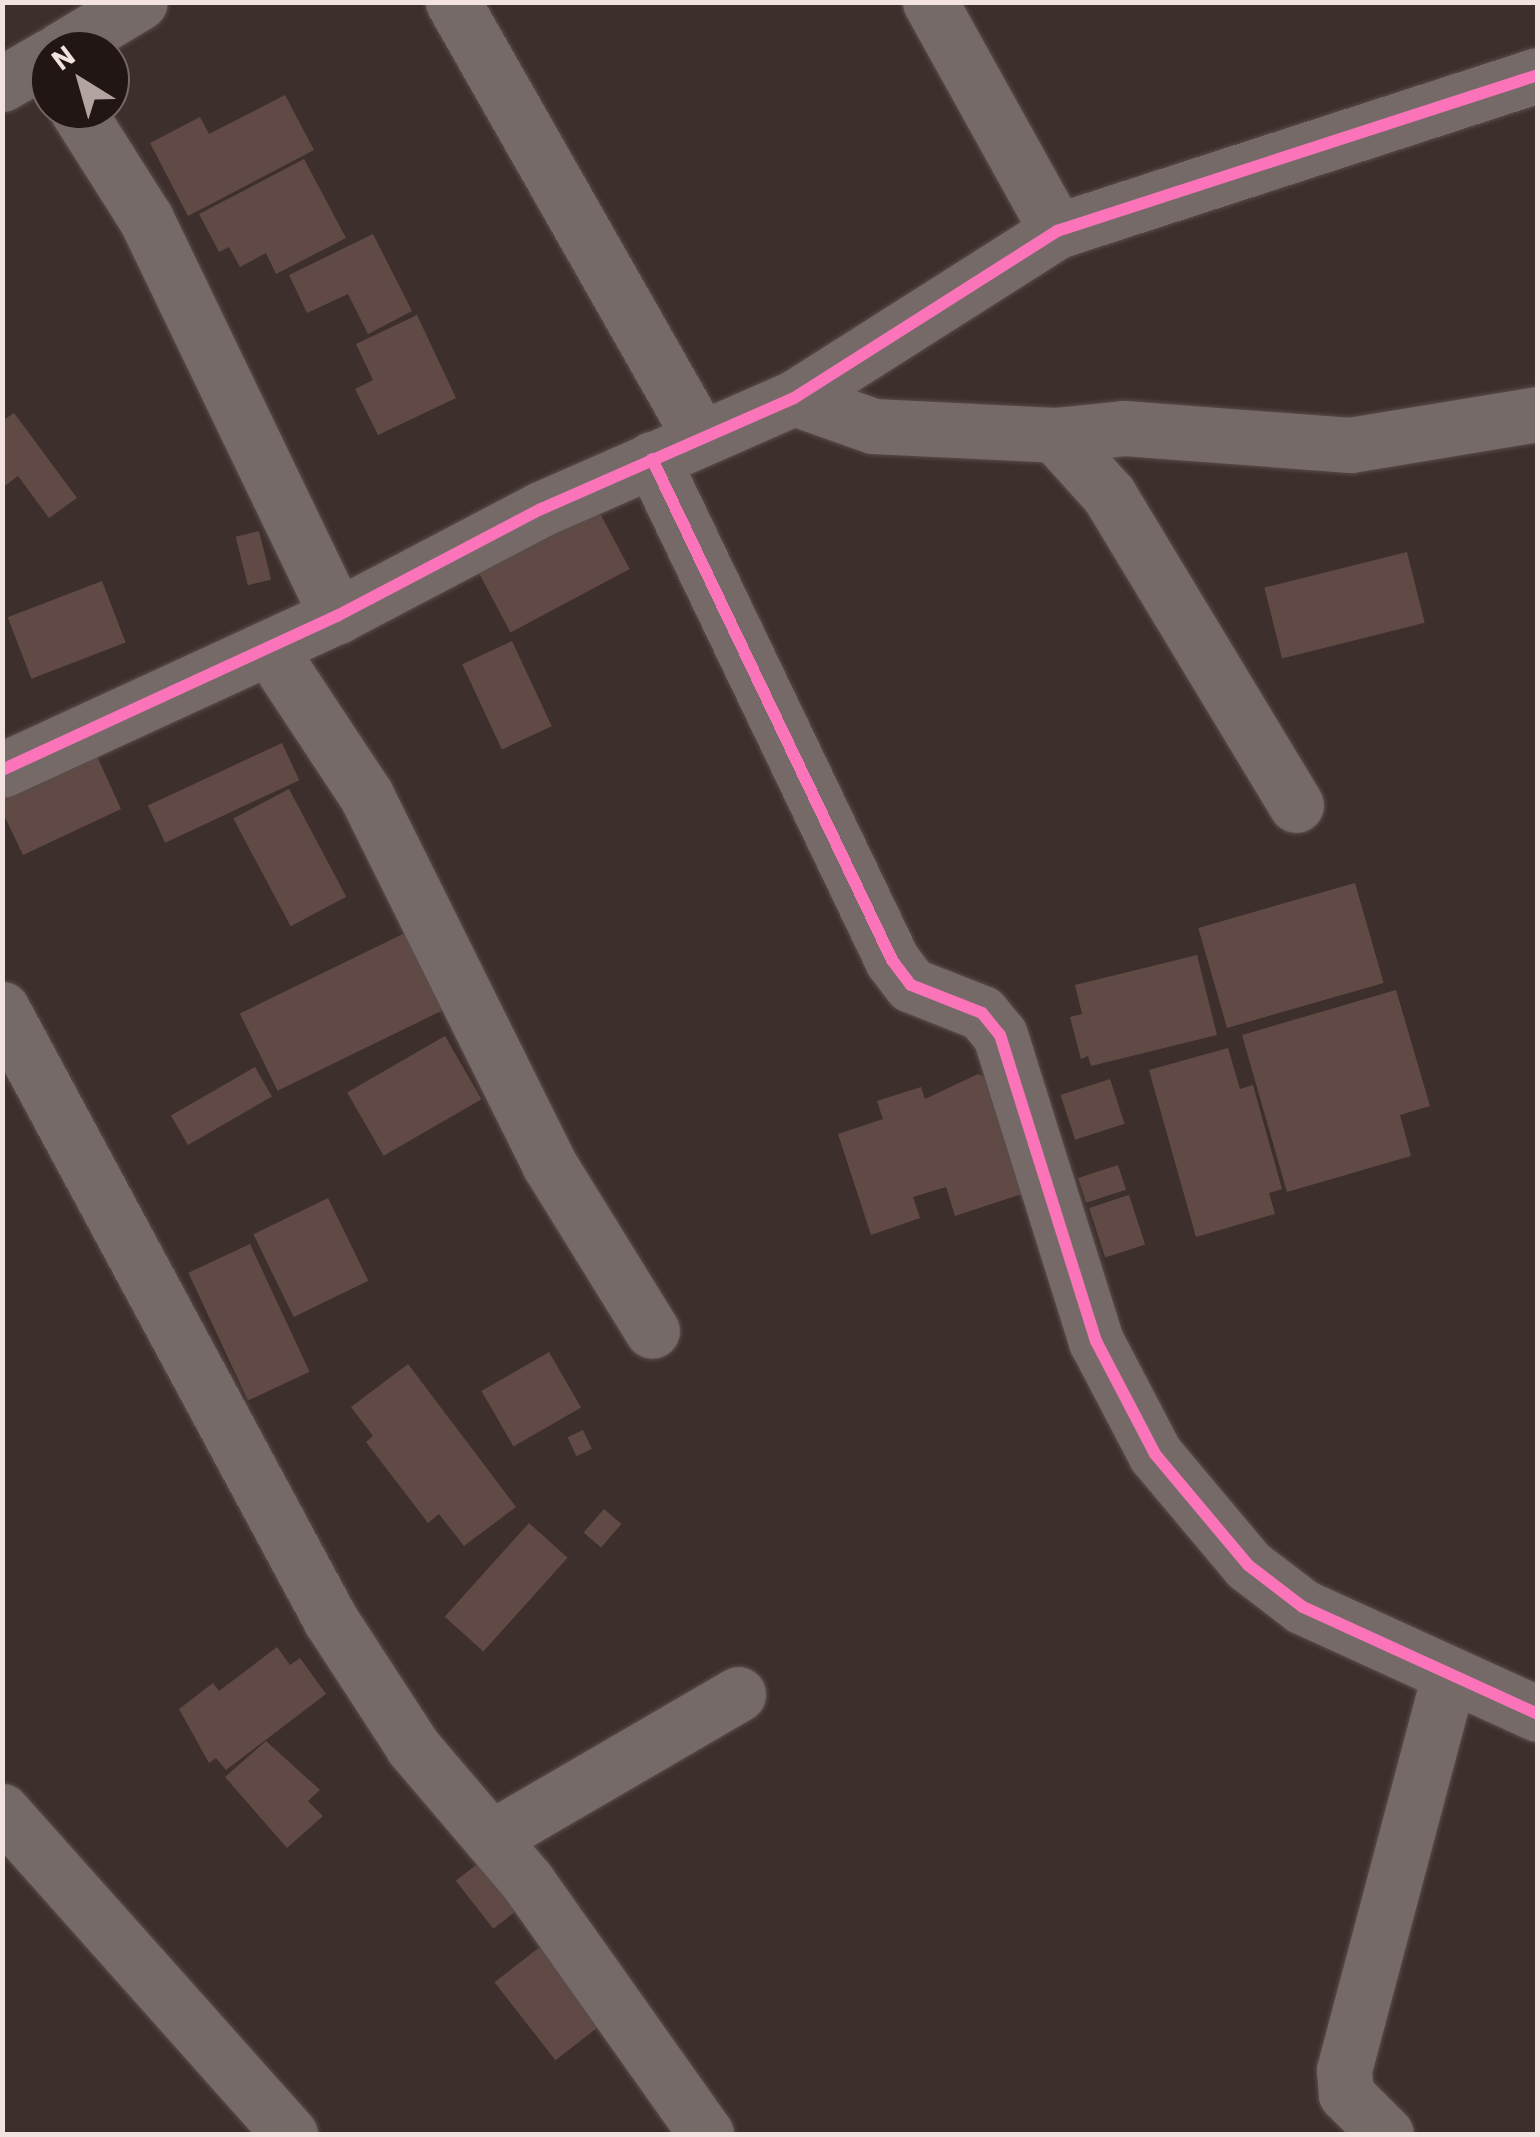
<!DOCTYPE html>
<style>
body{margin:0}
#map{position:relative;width:1540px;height:2137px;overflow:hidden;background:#3d2f2c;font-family:"IBM Plex Sans",sans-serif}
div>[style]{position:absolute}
.building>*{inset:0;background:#614a46;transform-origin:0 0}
.roads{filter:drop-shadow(0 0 2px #594c4a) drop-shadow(0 0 2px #594c4a)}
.minor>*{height:55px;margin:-27.5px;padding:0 27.5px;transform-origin:27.5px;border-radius:27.5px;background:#756a68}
.cycleway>*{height:12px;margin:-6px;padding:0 6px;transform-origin:6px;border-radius:6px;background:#fb73b8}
span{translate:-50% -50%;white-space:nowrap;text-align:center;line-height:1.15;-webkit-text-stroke:8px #211614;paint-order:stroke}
.frame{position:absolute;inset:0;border:5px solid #f3e3e0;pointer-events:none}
.north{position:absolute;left:30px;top:30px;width:100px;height:100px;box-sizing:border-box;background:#211614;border:2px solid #756866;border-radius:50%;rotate:323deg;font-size:28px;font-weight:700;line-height:40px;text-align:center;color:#f3e3e0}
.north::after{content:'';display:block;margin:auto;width:35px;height:45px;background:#b3a4a1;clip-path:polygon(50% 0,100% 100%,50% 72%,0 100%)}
</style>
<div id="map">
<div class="building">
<div style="clip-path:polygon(285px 95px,314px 150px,188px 216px,150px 143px,200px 117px,209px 134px)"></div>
<div style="clip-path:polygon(304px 159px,346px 238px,276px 274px,266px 253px,240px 267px,229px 247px,219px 252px,199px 214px)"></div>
<div style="clip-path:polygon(373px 234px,412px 311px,368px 334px,348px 294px,307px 313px,289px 275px)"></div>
<div style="clip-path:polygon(417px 315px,456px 398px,378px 435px,355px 389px,373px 380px,356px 344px)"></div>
<div style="clip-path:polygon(14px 413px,77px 498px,49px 518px,18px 476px,2px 488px,2px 421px)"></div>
<div style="left:594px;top:502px;width:76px;height:135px;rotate:62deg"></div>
<div style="left:259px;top:531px;width:50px;height:24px;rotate:76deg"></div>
<div style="left:1407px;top:552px;width:73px;height:147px;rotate:76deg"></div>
<div style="left:102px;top:581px;width:66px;height:101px;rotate:69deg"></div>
<div style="left:512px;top:641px;width:94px;height:55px;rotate:65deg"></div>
<div style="clip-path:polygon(90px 741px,121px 809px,23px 855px,2px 811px,2px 782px)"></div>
<div style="left:282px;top:743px;width:41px;height:148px;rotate:65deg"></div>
<div style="left:289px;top:789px;width:122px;height:63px;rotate:62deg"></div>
<div style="left:1355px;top:883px;width:104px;height:163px;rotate:74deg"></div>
<div style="left:407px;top:932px;width:86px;height:186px;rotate:64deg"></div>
<div style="clip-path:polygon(1197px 955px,1217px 1035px,1091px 1066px,1088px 1056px,1081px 1059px,1070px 1017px,1082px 1014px,1075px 985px)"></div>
<div style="clip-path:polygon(1396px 990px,1430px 1106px,1400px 1115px,1411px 1156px,1287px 1192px,1242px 1035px)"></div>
<div style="left:445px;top:1036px;width:73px;height:113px;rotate:60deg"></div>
<div style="clip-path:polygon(1228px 1048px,1240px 1089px,1253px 1085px,1282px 1189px,1269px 1193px,1275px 1214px,1196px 1237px,1149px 1070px)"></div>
<div style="left:255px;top:1067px;width:34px;height:97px;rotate:60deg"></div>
<div style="clip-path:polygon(978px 1074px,987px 1078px,1031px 1191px,955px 1216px,946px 1187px,913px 1197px,920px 1218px,871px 1235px,838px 1134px,883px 1119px,877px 1101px,921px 1087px,925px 1099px)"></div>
<div style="left:1110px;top:1079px;width:47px;height:52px;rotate:72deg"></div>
<div style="left:1118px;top:1165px;width:26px;height:42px;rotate:72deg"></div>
<div style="left:1129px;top:1195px;width:52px;height:42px;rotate:72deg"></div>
<div style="left:328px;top:1198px;width:92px;height:83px;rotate:64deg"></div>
<div style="left:250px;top:1244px;width:141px;height:68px;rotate:65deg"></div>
<div style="left:549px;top:1352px;width:64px;height:78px;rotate:60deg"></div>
<div style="clip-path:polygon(408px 1364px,516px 1507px,464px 1546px,439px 1514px,428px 1523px,366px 1442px,373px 1436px,351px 1407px)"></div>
<div style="left:583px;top:1430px;width:21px;height:17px;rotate:65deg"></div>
<div style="left:604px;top:1509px;width:23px;height:31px;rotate:41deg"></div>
<div style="left:529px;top:1523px;width:52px;height:126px;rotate:42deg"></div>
<div style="clip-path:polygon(277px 1647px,290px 1665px,300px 1658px,326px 1694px,226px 1770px,216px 1758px,209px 1763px,179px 1709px,213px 1683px,219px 1691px)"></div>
<div style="clip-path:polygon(266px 1741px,320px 1790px,308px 1801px,323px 1816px,287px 1848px,225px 1777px)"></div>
<div style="left:481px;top:1861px;width:61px;height:32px;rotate:52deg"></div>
<div style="left:541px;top:1946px;width:99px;height:59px;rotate:52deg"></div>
</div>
<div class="roads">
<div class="minor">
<div style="left:453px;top:2px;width:499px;rotate:60.4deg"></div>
<div style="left:930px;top:2px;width:262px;rotate:61deg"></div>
<div style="left:60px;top:50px;width:93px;rotate:-31deg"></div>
<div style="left:2px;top:84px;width:56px;rotate:-30.3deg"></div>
<div style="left:77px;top:110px;width:129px;rotate:57.7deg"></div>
<div style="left:146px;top:219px;width:441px;rotate:64.3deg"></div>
<div style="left:794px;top:398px;width:84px;rotate:19.5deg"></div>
<div style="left:873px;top:426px;width:182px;rotate:2.8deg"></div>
<div style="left:1055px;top:435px;width:69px;rotate:-5.8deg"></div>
<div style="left:1124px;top:428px;width:227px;rotate:4.3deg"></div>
<div style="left:1350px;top:445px;width:191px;rotate:-9.4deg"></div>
<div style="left:1055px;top:435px;width:81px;rotate:48deg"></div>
<div style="left:1109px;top:495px;width:362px;rotate:58.9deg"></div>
<div style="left:652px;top:459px;width:556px;rotate:64.4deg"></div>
<div style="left:892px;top:960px;width:31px;rotate:53deg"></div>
<div style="left:911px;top:985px;width:76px;rotate:21.5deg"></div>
<div style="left:982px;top:1013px;width:28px;rotate:51deg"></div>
<div style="left:1000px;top:1035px;width:321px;rotate:72.6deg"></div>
<div style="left:1096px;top:1341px;width:127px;rotate:62.4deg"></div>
<div style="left:1155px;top:1454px;width:145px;rotate:50deg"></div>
<div style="left:1248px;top:1565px;width:69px;rotate:37.4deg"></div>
<div style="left:1303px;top:1607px;width:258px;rotate:24.5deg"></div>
<div style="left:269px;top:648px;width:176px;rotate:56.6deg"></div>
<div style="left:366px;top:795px;width:412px;rotate:63.6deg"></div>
<div style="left:549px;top:1164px;width:196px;rotate:58.3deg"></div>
<div style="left:2px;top:770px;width:369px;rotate:-24.7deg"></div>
<div style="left:337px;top:616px;width:230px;rotate:-27.7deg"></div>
<div style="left:541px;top:509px;width:276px;rotate:-23.7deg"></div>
<div style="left:794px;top:398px;width:312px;rotate:-32.4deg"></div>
<div style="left:1057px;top:231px;width:506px;rotate:-17.97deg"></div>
<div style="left:2px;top:1009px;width:693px;rotate:61.73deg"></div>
<div style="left:330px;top:1619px;width:153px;rotate:57deg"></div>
<div style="left:413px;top:1747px;width:176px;rotate:49.6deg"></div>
<div style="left:527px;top:1881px;width:310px;rotate:54.7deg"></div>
<div style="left:2px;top:1811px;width:433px;rotate:48.3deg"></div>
<div style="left:491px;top:1838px;width:286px;rotate:-30.2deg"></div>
<div style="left:1386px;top:2134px;width:57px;rotate:-135deg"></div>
<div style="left:1346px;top:2094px;width:24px;rotate:-95deg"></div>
<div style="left:1344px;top:2070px;width:410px;rotate:-75.1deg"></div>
</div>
</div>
<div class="cycleway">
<div style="left:652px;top:459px;width:556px;rotate:64.4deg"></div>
<div style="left:892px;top:960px;width:31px;rotate:53deg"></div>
<div style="left:911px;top:985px;width:76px;rotate:21.5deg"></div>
<div style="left:982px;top:1013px;width:28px;rotate:51deg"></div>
<div style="left:1000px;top:1035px;width:321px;rotate:72.6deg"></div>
<div style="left:1096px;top:1341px;width:127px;rotate:62.4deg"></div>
<div style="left:1155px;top:1454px;width:145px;rotate:50deg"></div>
<div style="left:1248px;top:1565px;width:69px;rotate:37.4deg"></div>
<div style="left:1303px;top:1607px;width:258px;rotate:24.5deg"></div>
<div style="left:2px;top:770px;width:369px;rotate:-24.7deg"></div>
<div style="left:337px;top:616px;width:230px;rotate:-27.7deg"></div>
<div style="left:541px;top:509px;width:276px;rotate:-23.7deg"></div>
<div style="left:794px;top:398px;width:312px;rotate:-32.4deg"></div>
<div style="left:1057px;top:231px;width:506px;rotate:-17.97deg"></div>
</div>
<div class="frame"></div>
<div class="north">N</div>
</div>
